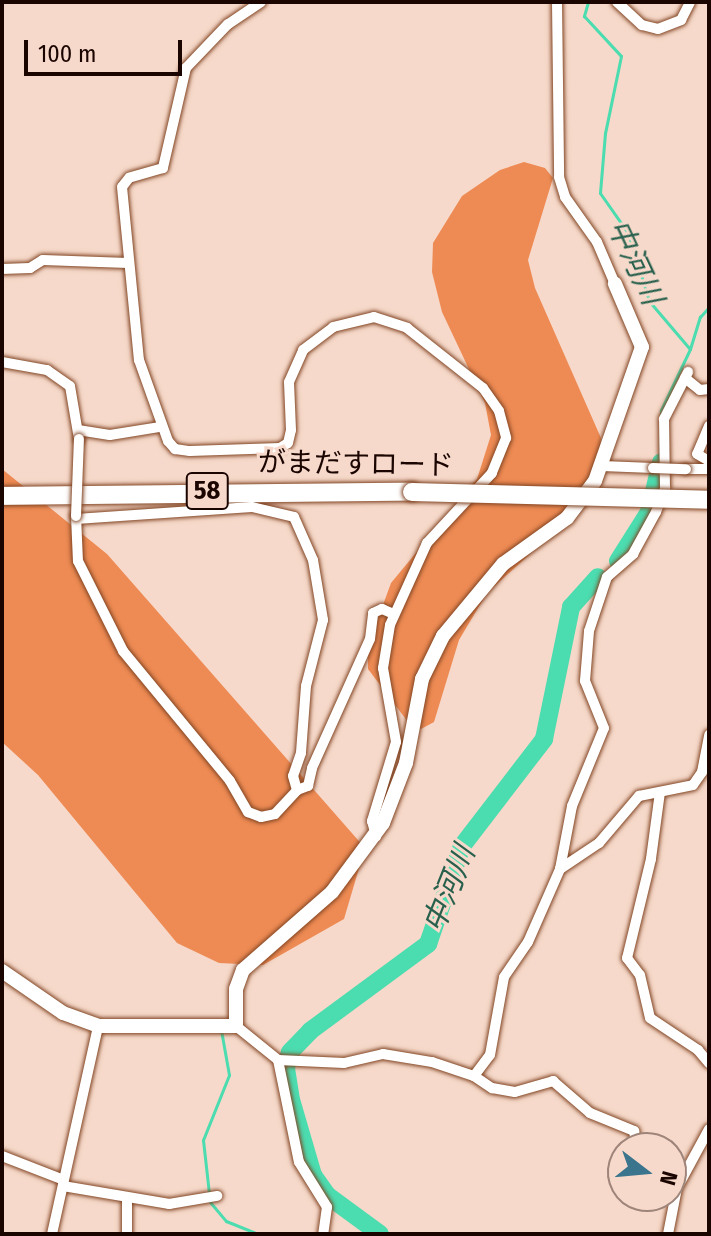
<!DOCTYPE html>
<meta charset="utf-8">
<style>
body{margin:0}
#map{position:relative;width:711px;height:1236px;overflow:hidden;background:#f6d9ca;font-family:"Fira Sans Condensed","Noto Sans JP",sans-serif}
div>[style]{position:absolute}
.forest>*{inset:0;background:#ee8b54}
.stream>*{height:3px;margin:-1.5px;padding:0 1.5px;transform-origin:1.5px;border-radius:1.5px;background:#4bdcaf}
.river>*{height:18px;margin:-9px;padding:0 9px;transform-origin:9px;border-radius:9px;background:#4bdcaf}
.roads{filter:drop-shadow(0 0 2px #824523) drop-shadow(0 0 2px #824523)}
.street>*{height:10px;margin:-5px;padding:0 5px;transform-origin:5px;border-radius:5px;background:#fff}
.secondary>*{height:14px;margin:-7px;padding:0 7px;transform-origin:7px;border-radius:7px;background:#fff}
.highway>*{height:18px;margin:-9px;padding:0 9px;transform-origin:9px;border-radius:9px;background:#fff}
.bridges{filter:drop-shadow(0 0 2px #824523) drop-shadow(0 0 2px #824523)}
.street-bridge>*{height:10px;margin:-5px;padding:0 5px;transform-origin:5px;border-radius:5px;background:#fff}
.highway-bridge>*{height:18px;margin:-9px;padding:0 9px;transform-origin:9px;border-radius:9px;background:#fff}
span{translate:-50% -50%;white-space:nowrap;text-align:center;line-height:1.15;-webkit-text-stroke:6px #f6d9ca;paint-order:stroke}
.shield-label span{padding:2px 6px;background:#f6d9ca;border:2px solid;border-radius:6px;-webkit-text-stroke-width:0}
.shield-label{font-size:26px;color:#1b0500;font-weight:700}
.street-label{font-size:28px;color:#1b0500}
.water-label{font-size:30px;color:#28604d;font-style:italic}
.frame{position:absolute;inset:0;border:4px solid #1b0500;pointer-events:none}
.north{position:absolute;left:607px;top:1132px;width:80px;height:80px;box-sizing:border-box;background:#f6d9ca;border:2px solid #9e8479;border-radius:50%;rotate:106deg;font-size:22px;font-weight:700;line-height:32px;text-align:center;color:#1b0500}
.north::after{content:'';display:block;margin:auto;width:28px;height:36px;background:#3a748d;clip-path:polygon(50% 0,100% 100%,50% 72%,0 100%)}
.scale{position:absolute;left:24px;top:40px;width:158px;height:36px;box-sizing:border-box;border:4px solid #1b0500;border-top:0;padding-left:10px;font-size:24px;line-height:28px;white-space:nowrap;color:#1b0500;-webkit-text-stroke:6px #f6d9ca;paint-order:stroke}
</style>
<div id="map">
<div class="forest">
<div style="clip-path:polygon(524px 162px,545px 168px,553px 178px,528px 260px,535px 288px,601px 438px,598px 474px,585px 504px,487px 593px,459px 640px,434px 722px,421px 729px,408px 722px,368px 669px,368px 646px,391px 583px,477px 479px,491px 435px,485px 403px,442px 312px,432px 272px,433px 243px,462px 196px,500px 170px)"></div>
<div style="clip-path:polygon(2px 469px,107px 554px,365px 848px,344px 919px,263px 965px,219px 963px,177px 943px,38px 775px,2px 742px)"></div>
</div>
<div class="stream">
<div style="left:588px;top:2px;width:15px;rotate:106deg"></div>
<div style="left:584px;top:16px;width:54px;rotate:47.2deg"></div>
<div style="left:621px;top:56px;width:79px;rotate:101.7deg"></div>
<div style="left:605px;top:133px;width:60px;rotate:94.8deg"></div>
<div style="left:600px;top:193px;width:49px;rotate:55deg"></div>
<div style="left:628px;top:233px;width:71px;rotate:72.8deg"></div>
<div style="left:649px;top:301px;width:63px;rotate:49.5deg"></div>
<div style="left:690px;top:349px;width:68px;rotate:115.4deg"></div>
<div style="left:661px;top:410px;width:46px;rotate:91.2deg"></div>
<div style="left:690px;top:349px;width:34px;rotate:-73deg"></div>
<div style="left:700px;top:317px;width:13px;rotate:-48deg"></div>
<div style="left:221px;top:1030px;width:46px;rotate:79.9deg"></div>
<div style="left:229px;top:1075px;width:70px;rotate:111.8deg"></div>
<div style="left:203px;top:1140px;width:62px;rotate:83.6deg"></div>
<div style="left:210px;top:1202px;width:25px;rotate:50deg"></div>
<div style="left:226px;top:1221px;width:35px;rotate:22deg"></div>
</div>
<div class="river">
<div style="left:618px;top:561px;width:58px;rotate:-57.7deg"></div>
<div style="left:649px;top:512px;width:51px;rotate:-76.5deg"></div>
<div style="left:380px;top:1234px;width:66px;rotate:-143.7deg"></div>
<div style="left:327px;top:1195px;width:24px;rotate:-125deg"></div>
<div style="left:313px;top:1175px;width:78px;rotate:-106.3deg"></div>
<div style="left:291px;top:1100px;width:32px;rotate:-99deg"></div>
<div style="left:286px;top:1068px;width:16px;rotate:-76deg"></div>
<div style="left:290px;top:1052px;width:29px;rotate:-46deg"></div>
<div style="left:310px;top:1031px;width:147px;rotate:-36.4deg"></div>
<div style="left:428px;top:944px;width:104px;rotate:-70.9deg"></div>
<div style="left:462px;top:846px;width:135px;rotate:-52.5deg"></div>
<div style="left:544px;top:739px;width:135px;rotate:-78.4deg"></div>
<div style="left:571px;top:607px;width:40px;rotate:-48deg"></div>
</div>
<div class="roads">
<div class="street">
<div style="left:261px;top:2px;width:40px;rotate:146deg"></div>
<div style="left:228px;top:24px;width:61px;rotate:133.7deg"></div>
<div style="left:186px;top:68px;width:103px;rotate:103deg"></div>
<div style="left:163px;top:168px;width:35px;rotate:164deg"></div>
<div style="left:129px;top:178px;width:11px;rotate:128deg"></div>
<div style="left:122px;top:187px;width:174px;rotate:84.4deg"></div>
<div style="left:139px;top:360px;width:86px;rotate:70.3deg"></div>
<div style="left:168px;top:441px;width:11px;rotate:49deg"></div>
<div style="left:175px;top:449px;width:15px;rotate:8deg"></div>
<div style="left:190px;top:451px;width:90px;rotate:-1.9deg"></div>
<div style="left:280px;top:448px;width:9px;rotate:-32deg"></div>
<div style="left:288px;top:443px;width:13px;rotate:-77deg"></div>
<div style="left:291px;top:430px;width:48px;rotate:-92.4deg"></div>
<div style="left:289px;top:382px;width:35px;rotate:-66deg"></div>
<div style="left:303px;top:350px;width:38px;rotate:-37deg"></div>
<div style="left:333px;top:327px;width:42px;rotate:-13.7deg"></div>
<div style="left:374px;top:317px;width:35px;rotate:18deg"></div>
<div style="left:407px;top:328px;width:97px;rotate:38.3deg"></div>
<div style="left:483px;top:388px;width:28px;rotate:55deg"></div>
<div style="left:499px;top:411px;width:28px;rotate:75deg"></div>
<div style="left:506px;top:438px;width:38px;rotate:112deg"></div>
<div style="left:492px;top:473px;width:96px;rotate:132.9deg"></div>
<div style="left:427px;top:543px;width:90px;rotate:114.3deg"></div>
<div style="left:390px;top:625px;width:44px;rotate:99.2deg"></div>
<div style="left:383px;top:668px;width:75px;rotate:80deg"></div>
<div style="left:396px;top:742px;width:83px;rotate:106.9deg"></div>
<div style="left:372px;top:821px;width:16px;rotate:75deg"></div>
<div style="left:557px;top:2px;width:175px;rotate:89.3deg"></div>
<div style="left:559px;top:177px;width:21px;rotate:73deg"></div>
<div style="left:565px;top:197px;width:55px;rotate:54.6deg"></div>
<div style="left:597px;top:242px;width:46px;rotate:66.8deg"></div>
<div style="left:617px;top:2px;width:34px;rotate:43deg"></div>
<div style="left:642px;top:25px;width:16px;rotate:14deg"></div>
<div style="left:658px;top:29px;width:25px;rotate:-21deg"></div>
<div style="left:681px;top:20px;width:20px;rotate:-63deg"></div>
<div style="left:2px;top:269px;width:28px;rotate:-2deg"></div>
<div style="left:30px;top:268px;width:15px;rotate:-32deg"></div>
<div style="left:43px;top:260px;width:85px;rotate:2deg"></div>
<div style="left:2px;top:362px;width:46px;rotate:10.1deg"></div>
<div style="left:47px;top:370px;width:28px;rotate:35deg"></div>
<div style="left:70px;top:386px;width:54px;rotate:80.4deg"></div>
<div style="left:685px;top:378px;width:19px;rotate:39deg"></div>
<div style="left:700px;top:390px;width:9px;rotate:-6deg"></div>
<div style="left:709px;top:426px;width:30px;rotate:113deg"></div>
<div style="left:697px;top:454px;width:14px;rotate:30deg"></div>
<div style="left:78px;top:430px;width:32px;rotate:9deg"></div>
<div style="left:110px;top:435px;width:51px;rotate:-9.1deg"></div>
<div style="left:602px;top:466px;width:51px;rotate:2.2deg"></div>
<div style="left:686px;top:469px;width:23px"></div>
<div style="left:76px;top:516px;width:45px;rotate:87.5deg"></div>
<div style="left:78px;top:561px;width:101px;rotate:63.4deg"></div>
<div style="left:123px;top:651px;width:168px;rotate:50.5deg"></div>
<div style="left:230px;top:781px;width:36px;rotate:60deg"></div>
<div style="left:248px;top:812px;width:14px;rotate:21deg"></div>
<div style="left:261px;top:817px;width:14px;rotate:-12deg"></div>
<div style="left:275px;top:814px;width:33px;rotate:-47deg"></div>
<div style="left:76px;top:519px;width:176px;rotate:-3.9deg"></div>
<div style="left:252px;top:507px;width:43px;rotate:13.4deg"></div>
<div style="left:294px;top:517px;width:47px;rotate:66.2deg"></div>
<div style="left:313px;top:560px;width:61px;rotate:80.5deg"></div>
<div style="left:323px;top:620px;width:68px;rotate:104.4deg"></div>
<div style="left:306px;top:686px;width:67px;rotate:94.3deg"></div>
<div style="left:301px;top:753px;width:24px;rotate:109deg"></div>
<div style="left:293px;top:776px;width:15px;rotate:74deg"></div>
<div style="left:297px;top:790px;width:12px;rotate:-20deg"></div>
<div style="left:308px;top:786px;width:18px;rotate:-77deg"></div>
<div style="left:312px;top:768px;width:141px;rotate:-65.8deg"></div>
<div style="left:370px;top:639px;width:26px;rotate:-83deg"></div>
<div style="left:373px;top:613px;width:10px;rotate:-24deg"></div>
<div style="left:382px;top:609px;width:13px;rotate:23deg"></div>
<div style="left:660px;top:792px;width:68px;rotate:97.7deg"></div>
<div style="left:651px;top:859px;width:102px;rotate:103.6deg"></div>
<div style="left:627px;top:958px;width:21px;rotate:53deg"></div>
<div style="left:640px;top:975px;width:44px;rotate:76.9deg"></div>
<div style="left:650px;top:1018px;width:58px;rotate:33.7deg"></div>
<div style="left:698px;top:1050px;width:17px;rotate:50deg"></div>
<div style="left:560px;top:869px;width:64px;rotate:-79.2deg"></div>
<div style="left:572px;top:806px;width:84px;rotate:-67.7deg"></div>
<div style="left:604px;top:728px;width:51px;rotate:-112deg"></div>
<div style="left:585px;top:681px;width:50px;rotate:-85.4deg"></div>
<div style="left:589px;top:631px;width:57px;rotate:-71.6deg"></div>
<div style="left:607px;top:577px;width:35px;rotate:-41deg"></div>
<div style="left:633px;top:554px;width:48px;rotate:-61.3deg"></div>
<div style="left:656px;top:512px;width:26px;rotate:-69deg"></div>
<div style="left:665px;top:488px;width:69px;rotate:-90.8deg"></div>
<div style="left:664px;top:419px;width:53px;rotate:-62.9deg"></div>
<div style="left:236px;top:1026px;width:54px;rotate:39deg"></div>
<div style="left:278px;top:1060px;width:104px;rotate:78.4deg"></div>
<div style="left:299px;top:1162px;width:53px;rotate:58.1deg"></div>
<div style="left:327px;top:1207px;width:27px;rotate:98deg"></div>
<div style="left:278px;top:1060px;width:66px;rotate:2.6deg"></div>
<div style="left:344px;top:1063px;width:40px;rotate:-13deg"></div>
<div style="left:383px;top:1054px;width:50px;rotate:9.3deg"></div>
<div style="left:432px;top:1062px;width:44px;rotate:18.4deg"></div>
<div style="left:474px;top:1076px;width:22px;rotate:34deg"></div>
<div style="left:492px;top:1088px;width:23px;rotate:10deg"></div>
<div style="left:515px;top:1092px;width:40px;rotate:-16deg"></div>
<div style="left:553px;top:1081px;width:49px;rotate:40.9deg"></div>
<div style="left:590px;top:1113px;width:48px;rotate:22.2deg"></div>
<div style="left:634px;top:1131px;width:17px;rotate:80deg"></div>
<div style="left:474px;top:1076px;width:26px;rotate:-53deg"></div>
<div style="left:490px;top:1055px;width:79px;rotate:-79.8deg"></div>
<div style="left:504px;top:977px;width:42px;rotate:-55.6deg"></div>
<div style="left:528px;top:942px;width:80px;rotate:-66.3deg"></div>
<div style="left:560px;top:869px;width:47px;rotate:-33.7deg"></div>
<div style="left:599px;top:843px;width:62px;rotate:-49.6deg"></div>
<div style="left:639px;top:796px;width:55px;rotate:-11.5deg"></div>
<div style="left:693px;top:785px;width:16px;rotate:-55deg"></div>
<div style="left:702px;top:772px;width:38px;rotate:-79deg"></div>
<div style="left:2px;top:1156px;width:66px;rotate:21.2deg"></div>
<div style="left:63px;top:1186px;width:108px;rotate:9.6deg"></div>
<div style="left:169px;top:1204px;width:49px;rotate:-9.5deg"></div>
<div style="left:52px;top:1234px;width:213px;rotate:-77.5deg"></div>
<div style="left:127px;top:1234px;width:34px;rotate:-90deg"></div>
<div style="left:668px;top:1234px;width:47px;rotate:-78.9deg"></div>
<div style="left:677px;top:1188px;width:67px;rotate:-61.5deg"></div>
</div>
<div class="secondary">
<div style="left:2px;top:971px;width:74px;rotate:34.5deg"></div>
<div style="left:63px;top:1013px;width:37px;rotate:20deg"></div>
<div style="left:98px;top:1026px;width:138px"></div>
<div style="left:236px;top:1026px;width:37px;rotate:-90deg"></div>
<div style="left:236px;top:989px;width:20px;rotate:-70deg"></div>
<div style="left:243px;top:970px;width:118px;rotate:-41.2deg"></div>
<div style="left:332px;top:892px;width:86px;rotate:-53.5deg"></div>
<div style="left:383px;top:823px;width:64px;rotate:-69deg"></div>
<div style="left:406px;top:763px;width:86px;rotate:-79.2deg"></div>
<div style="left:422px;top:679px;width:48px;rotate:-64deg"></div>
<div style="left:443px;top:636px;width:94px;rotate:-50.2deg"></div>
<div style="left:503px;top:564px;width:79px;rotate:-35.7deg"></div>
<div style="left:567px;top:518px;width:46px;rotate:-52.9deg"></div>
<div style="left:595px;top:481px;width:142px;rotate:-70.7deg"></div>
<div style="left:642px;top:347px;width:69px;rotate:-113.2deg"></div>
</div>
<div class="highway">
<div style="left:2px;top:496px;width:410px;rotate:-0.6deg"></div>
</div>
</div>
<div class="bridges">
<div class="street-bridge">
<div style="left:653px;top:468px;width:33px;rotate:2deg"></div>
<div style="left:76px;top:516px;width:77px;rotate:-87.8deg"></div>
</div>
<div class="highway-bridge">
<div style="left:412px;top:492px;width:297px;rotate:1.5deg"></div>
</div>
</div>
<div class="shield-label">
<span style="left:207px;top:491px">58</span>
</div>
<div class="street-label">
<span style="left:356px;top:464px;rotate:1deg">がまだすロード</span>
</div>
<div class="water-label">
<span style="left:635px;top:262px;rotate:65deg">中河川</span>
<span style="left:449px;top:889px;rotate:-68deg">中河川</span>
</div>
<div class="frame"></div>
<div class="north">N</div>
<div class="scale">100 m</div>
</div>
